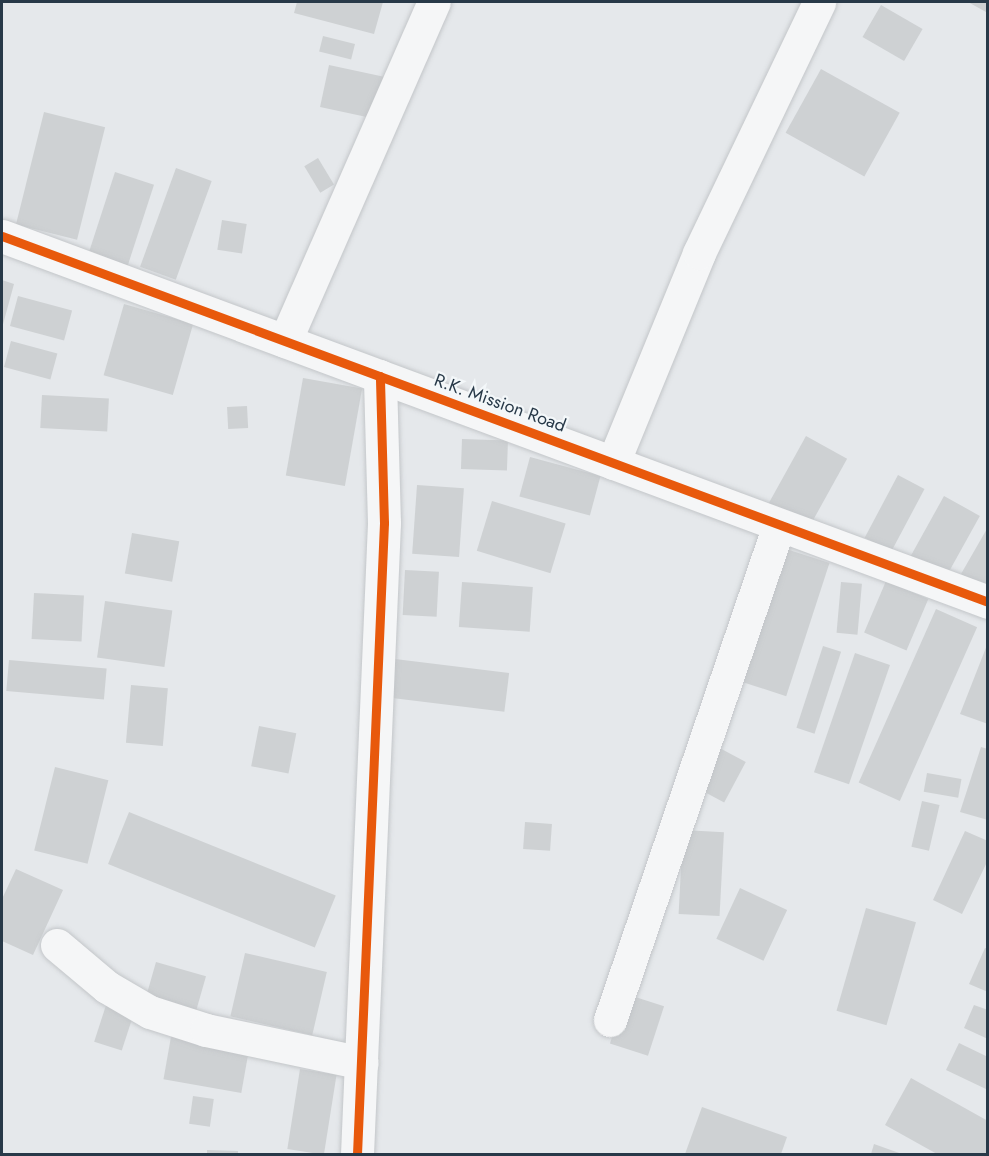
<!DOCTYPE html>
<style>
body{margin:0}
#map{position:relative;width:989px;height:1156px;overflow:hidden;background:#e5e8eb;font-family:Jost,sans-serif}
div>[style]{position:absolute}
.building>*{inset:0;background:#ced1d3;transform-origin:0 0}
.roads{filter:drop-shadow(0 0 2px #c3c6c9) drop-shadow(0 0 2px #c3c6c9)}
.minor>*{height:33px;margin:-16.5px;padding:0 16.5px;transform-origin:16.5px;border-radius:16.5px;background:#f5f6f7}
.cycleway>*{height:9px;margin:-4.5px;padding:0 4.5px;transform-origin:4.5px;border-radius:4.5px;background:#e8590c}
span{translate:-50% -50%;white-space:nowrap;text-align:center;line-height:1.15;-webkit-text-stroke:4.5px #f3f7f9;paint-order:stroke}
.street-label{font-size:18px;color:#283948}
.frame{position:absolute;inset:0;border:3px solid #283948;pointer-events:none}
</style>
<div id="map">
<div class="building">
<div style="clip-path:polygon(297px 2px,383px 2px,374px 34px,294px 13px)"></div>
<div style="clip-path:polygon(968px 2px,988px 2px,988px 10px,986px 12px)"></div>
<div style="left:881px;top:5px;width:48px;height:37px;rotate:30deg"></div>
<div style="left:323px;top:36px;width:33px;height:16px;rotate:14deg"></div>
<div style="left:329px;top:65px;width:56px;height:43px;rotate:12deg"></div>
<div style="left:821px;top:69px;width:90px;height:73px;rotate:29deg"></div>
<div style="left:44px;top:112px;width:63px;height:116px;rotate:14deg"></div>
<div style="left:318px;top:158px;width:31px;height:16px;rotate:59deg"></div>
<div style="left:176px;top:168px;width:38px;height:105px;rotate:20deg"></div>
<div style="left:115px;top:172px;width:41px;height:87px;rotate:18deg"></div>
<div style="left:222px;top:220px;width:25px;height:30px;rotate:9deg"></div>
<div style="clip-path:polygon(2px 280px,14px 284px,2px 328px)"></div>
<div style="left:18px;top:296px;width:56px;height:31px;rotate:15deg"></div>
<div style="left:124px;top:304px;width:72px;height:74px;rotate:16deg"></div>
<div style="left:11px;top:341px;width:48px;height:27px;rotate:15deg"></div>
<div style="left:303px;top:378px;width:60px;height:99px;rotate:10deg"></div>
<div style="left:42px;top:395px;width:67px;height:33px;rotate:3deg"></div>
<div style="left:247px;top:406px;width:22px;height:20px;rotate:87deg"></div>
<div style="left:806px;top:436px;width:47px;height:84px;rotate:29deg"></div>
<div style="left:462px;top:439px;width:46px;height:30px;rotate:2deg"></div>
<div style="left:530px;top:457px;width:73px;height:41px;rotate:15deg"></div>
<div style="left:898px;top:475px;width:30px;height:71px;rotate:28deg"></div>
<div style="left:417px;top:485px;width:47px;height:69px;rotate:4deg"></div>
<div style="left:944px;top:496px;width:41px;height:75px;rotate:29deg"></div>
<div style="left:492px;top:501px;width:77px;height:52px;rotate:17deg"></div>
<div style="clip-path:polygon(988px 527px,988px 589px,961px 574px)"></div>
<div style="left:132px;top:533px;width:48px;height:41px;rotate:10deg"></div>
<div style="left:780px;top:547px;width:52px;height:140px;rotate:18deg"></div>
<div style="left:405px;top:570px;width:34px;height:45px;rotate:3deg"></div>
<div style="left:886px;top:581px;width:46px;height:56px;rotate:23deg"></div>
<div style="left:462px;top:582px;width:71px;height:45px;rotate:4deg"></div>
<div style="left:841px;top:582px;width:21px;height:51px;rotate:5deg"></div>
<div style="left:34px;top:593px;width:50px;height:46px;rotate:3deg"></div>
<div style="left:105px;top:601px;width:68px;height:57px;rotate:8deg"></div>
<div style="left:936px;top:609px;width:45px;height:190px;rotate:24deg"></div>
<div style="clip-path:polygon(987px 645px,988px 645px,988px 724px,960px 714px)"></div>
<div style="left:823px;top:646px;width:19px;height:86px;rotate:18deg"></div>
<div style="left:855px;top:653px;width:37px;height:126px;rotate:19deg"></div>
<div style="left:395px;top:659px;width:115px;height:39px;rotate:7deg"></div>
<div style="left:9px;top:660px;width:98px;height:31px;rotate:5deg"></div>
<div style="left:131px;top:685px;width:37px;height:58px;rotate:5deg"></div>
<div style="left:259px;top:726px;width:38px;height:41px;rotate:11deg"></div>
<div style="left:714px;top:745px;width:36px;height:46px;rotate:28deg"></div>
<div style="clip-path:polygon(981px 747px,988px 749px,988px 820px,960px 812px)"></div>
<div style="left:55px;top:767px;width:55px;height:86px;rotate:14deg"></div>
<div style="left:927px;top:773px;width:35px;height:19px;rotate:10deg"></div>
<div style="left:922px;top:801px;width:18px;height:47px;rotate:13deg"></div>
<div style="left:129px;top:812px;width:223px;height:56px;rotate:22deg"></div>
<div style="left:525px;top:822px;width:27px;height:27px;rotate:4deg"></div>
<div style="left:683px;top:830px;width:41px;height:84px;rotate:3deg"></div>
<div style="clip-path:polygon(965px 831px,988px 841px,988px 860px,962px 914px,933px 900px)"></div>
<div style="clip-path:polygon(16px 869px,63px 890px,33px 955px,2px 941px,2px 899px)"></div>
<div style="left:740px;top:888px;width:52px;height:56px;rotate:25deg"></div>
<div style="left:866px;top:908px;width:52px;height:107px;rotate:16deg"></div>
<div style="clip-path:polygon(985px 948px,988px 949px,988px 992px,969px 984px)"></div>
<div style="left:245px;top:953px;width:84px;height:65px;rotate:13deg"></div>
<div style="left:156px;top:962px;width:52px;height:41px;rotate:16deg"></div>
<div style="left:626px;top:994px;width:40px;height:52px;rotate:18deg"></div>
<div style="left:109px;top:996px;width:29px;height:48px;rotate:18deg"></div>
<div style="clip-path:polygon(974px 1005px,988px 1010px,988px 1039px,964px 1028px)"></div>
<div style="left:172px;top:1031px;width:79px;height:49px;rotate:10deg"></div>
<div style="clip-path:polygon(959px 1043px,988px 1057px,988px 1090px,946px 1070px)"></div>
<div style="left:300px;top:1069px;width:37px;height:81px;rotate:9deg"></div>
<div style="clip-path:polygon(911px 1078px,988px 1121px,988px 1154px,937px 1154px,885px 1125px)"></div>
<div style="left:193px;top:1096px;width:21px;height:28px;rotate:8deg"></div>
<div style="clip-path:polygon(702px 1107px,787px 1137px,781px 1154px,685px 1154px)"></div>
<div style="clip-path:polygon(874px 1144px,902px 1154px,871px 1154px)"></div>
<div style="clip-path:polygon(207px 1150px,238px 1151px,238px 1154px,207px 1154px)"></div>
</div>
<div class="roads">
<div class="minor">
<div style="left:2px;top:236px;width:1052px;rotate:20.36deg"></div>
<div style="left:285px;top:341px;width:370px;rotate:-66.3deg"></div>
<div style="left:613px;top:463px;width:227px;rotate:-67.7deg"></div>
<div style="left:699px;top:253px;width:278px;rotate:-64.4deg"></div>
<div style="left:57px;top:945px;width:65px;rotate:40deg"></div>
<div style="left:107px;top:987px;width:50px;rotate:30.2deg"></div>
<div style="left:150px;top:1012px;width:59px;rotate:17.8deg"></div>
<div style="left:206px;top:1030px;width:159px;rotate:11.9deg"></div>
<div style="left:610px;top:1020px;width:523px;rotate:-71.15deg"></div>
<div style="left:357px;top:1154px;width:632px;rotate:-87.55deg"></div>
<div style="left:384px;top:523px;width:147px;rotate:-91.6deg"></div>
</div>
</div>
<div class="cycleway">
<div style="left:2px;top:236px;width:1052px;rotate:20.36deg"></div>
<div style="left:357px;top:1154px;width:632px;rotate:-87.55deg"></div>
<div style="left:384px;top:523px;width:147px;rotate:-91.6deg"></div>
</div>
<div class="street-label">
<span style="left:500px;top:403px;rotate:20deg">R.K. Mission Road</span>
</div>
<div class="frame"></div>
</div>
